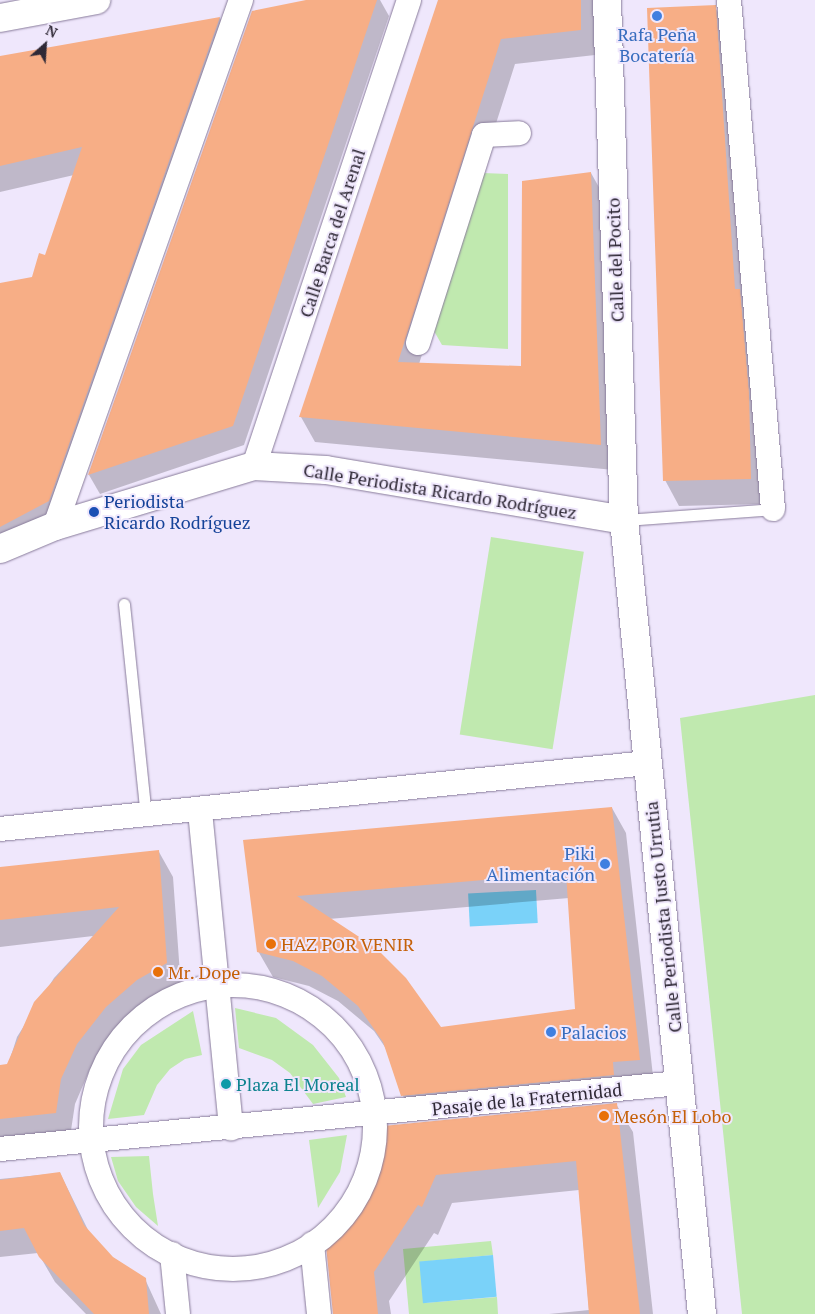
<!DOCTYPE html>
<meta charset="utf-8">
<style>
body{margin:0}
#map{position:relative;width:815px;height:1314px;overflow:hidden;background:#efe7fc;font-family:"PT Serif",serif}
div>[style]{position:absolute}
.green>*{inset:0;background:#c0e9af;transform-origin:0 0}
.water>*{inset:0;background:#7ad2f9;transform-origin:0 0}
.shadow>*{inset:0;background:#0003}
.building>*{inset:0;background:#f7ae86}
.roads{filter:drop-shadow(0 0 1px #887b9a) drop-shadow(0 0 1px #887b9a)}
.lane>*{height:11px;margin:-5.5px;padding:0 5.5px;transform-origin:5.5px;border-radius:5.5px;background:#fff}
.street>*{height:24px;margin:-12px;padding:0 12px;transform-origin:12px;border-radius:12px;background:#fff}
.street>.ring{margin:-12px;padding:0;box-sizing:content-box;background:none;border:24px solid #fff;border-radius:50%}
.secondary>*{height:28px;margin:-14px;padding:0 14px;transform-origin:14px;border-radius:14px;background:#fff}
.dots>*{width:14px;height:14px;translate:-50% -50%;box-sizing:border-box;border:2px solid #efe7fc;border-radius:50%}
span{translate:-50% -50%;white-space:nowrap;text-align:center;line-height:1.15;-webkit-text-stroke:4px #efe7fc;paint-order:stroke}
.shop-label{font-size:18px;color:#366cbe}
.right{translate:-100% -50%;text-align:right}
.left{translate:0 -50%;text-align:left}
.street-label{font-size:18px;color:#2f2936}
.transit-label{font-size:18px;color:#164399}
.food-label{font-size:18px;color:#c56008}
.culture-label{font-size:18px;color:#0d838f}
.north{position:absolute;left:20px;top:20px;width:50px;height:50px;-webkit-text-stroke:4px #efe7fc;paint-order:stroke;rotate:26deg;font-size:14px;font-weight:700;line-height:20px;text-align:center;color:#2f2936}
.north::after{content:'';display:block;margin:auto;width:18px;height:22px;background:#2f2936;clip-path:polygon(50% 0,100% 100%,50% 72%,0 100%)}
</style>
<div id="map">
<div class="green">
<div style="clip-path:polygon(483px 173px,508px 174px,508px 349px,442px 345px,434px 331px)"></div>
<div style="left:491px;top:537px;width:94px;height:200px;rotate:9deg"></div>
<div style="clip-path:polygon(815px 695px,815px 1314px,742px 1314px,680px 718px)"></div>
<div style="clip-path:polygon(235px 1008px,276px 1018px,313px 1045px,339px 1078px,346px 1097px,313px 1104px,290px 1073px,272px 1060px,239px 1048px)"></div>
<div style="clip-path:polygon(193px 1011px,202px 1055px,185px 1059px,170px 1069px,157px 1085px,144px 1115px,108px 1119px,123px 1069px,141px 1045px)"></div>
<div style="clip-path:polygon(347px 1135px,340px 1172px,318px 1208px,309px 1140px)"></div>
<div style="clip-path:polygon(149px 1156px,153px 1194px,158px 1226px,136px 1207px,118px 1181px,111px 1157px)"></div>
<div style="clip-path:polygon(491px 1241px,493px 1255px,420px 1262px,424px 1303px,497px 1297px,498px 1314px,409px 1314px,403px 1249px)"></div>
</div>
<div class="water">
<div style="left:536px;top:890px;width:33px;height:68px;rotate:87deg"></div>
<div style="left:493px;top:1255px;width:42px;height:74px;rotate:85deg"></div>
</div>
<div class="shadow">
<div style="clip-path:polygon(313px 0,380px 0,389px 16px,244px 445px,100px 494px,89px 475px,253px 12px)"></div>
<div style="clip-path:polygon(439px 0,594px 0,595px 55px,515px 64px,419px 364px,523px 367px,591px 173px,605px 198px,614px 470px,315px 442px,301px 417px)"></div>
<div style="clip-path:polygon(715px 7px,729px 32px,765px 504px,679px 506px,665px 480px)"></div>
<div style="clip-path:polygon(220px 18px,233px 41px,62px 524px,0 556px,0 284px,33px 278px,46px 257px,74px 175px,0 192px,0 57px)"></div>
<div style="clip-path:polygon(evenodd,612px 808px,626px 833px,654px 1085px,626px 1087px,628px 1100px,417px 1121px,403px 1096px,387px 1050px,374px 1031px,338px 1001px,309px 986px,273px 977px,258px 951px,245px 841px,612px 808px,569px 898px,576px 1010px,440px 1028px,329px 919px,569px 898px)"></div>
<div style="clip-path:polygon(159px 852px,173px 877px,181px 988px,151px 1005px,120px 1032px,90px 1069px,75px 1104px,70px 1137px,0 1146px,0 1066px,8px 1065px,17px 1037px,54px 978px,93px 936px,0 947px,0 868px)"></div>
<div style="clip-path:polygon(616px 1104px,633px 1132px,653px 1314px,549px 1314px,589px 1310px,579px 1190px,452px 1203px,438px 1235px,434px 1233px,389px 1301px,391px 1314px,333px 1314px,367px 1192px)"></div>
<div style="clip-path:polygon(60px 1173px,90px 1234px,112px 1257px,145px 1279px,161px 1314px,86px 1314px,55px 1282px,38px 1253px,0 1257px,0 1179px)"></div>
</div>
<div class="building">
<div style="clip-path:polygon(306px 0,377px 0,233px 426px,88px 475px,252px 11px)"></div>
<div style="clip-path:polygon(438px 0,581px 0,581px 30px,501px 39px,398px 362px,521px 366px,522px 181px,591px 172px,601px 445px,299px 417px)"></div>
<div style="clip-path:polygon(716px 5px,735px 289px,740px 289px,749px 393px,751px 479px,663px 481px,647px 8px)"></div>
<div style="clip-path:polygon(220px 17px,49px 501px,0 527px,0 283px,32px 277px,39px 253px,45px 255px,82px 147px,0 166px,0 56px)"></div>
<div style="clip-path:polygon(evenodd,612px 807px,640px 1060px,613px 1062px,614px 1075px,401px 1096px,383px 1042px,358px 1006px,322px 976px,293px 961px,257px 952px,243px 840px,612px 807px,566px 873px,575px 1009px,441px 1027px,406px 978px,376px 948px,297px 896px,566px 873px)"></div>
<div style="clip-path:polygon(159px 850px,167px 963px,137px 980px,106px 1007px,77px 1044px,61px 1079px,56px 1113px,0 1119px,0 1065px,7px 1064px,34px 1002px,119px 907px,0 920px,0 867px)"></div>
<div style="clip-path:polygon(617px 1103px,640px 1314px,589px 1314px,576px 1161px,436px 1175px,422px 1207px,418px 1205px,374px 1272px,378px 1314px,333px 1314px,326px 1246px,368px 1188px,383px 1126px)"></div>
<div style="clip-path:polygon(60px 1172px,84px 1225px,113px 1257px,146px 1278px,149px 1314px,94px 1314px,39px 1257px,24px 1228px,0 1231px,0 1180px)"></div>
</div>
<div class="roads">
<div class="lane">
<div style="left:624px;top:520px;width:149px;rotate:-4.2deg"></div>
<div style="left:124px;top:604px;width:213px;rotate:84.1deg"></div>
</div>
<div class="street">
<div style="left:729px;top:0;width:511px;rotate:85.06deg"></div>
<div style="left:418px;top:343px;width:218px;rotate:-72.4deg"></div>
<div style="left:484px;top:135px;width:35px;rotate:-3deg"></div>
<div style="left:254px;top:466px;width:491px;rotate:-71.6deg"></div>
<div style="left:55px;top:526px;width:558px;rotate:-70.53deg"></div>
<div style="left:200px;top:811px;width:319px;rotate:84.4deg"></div>
<div style="left:0;top:829px;width:651px;rotate:-5.82deg"></div>
<div class="ring" style="left:91px;top:985px;width:260px;height:260px"></div>
<div style="left:0;top:1149px;width:682px;rotate:-5.55deg"></div>
<div style="left:312px;top:1244px;width:70px;rotate:84.3deg"></div>
<div style="left:172px;top:1254px;width:60px;rotate:84.3deg"></div>
</div>
<div class="secondary">
<div style="left:607px;top:0;width:520px;rotate:88.13deg"></div>
<div style="left:624px;top:520px;width:798px;rotate:84.39deg"></div>
<div style="left:0;top:18px;width:98px;rotate:-10.6deg"></div>
<div style="left:0;top:549px;width:60px;rotate:-22.7deg"></div>
<div style="left:55px;top:526px;width:208px;rotate:-16.8deg"></div>
<div style="left:254px;top:466px;width:72px;rotate:3.2deg"></div>
<div style="left:326px;top:470px;width:302px;rotate:9.5deg"></div>
</div>
</div>
<div class="dots">
<div style="left:657px;top:16px;background:#3f7fe0"></div>
<div style="left:94px;top:512px;background:#1a4fb4"></div>
<div style="left:605px;top:864px;background:#3f7fe0"></div>
<div style="left:271px;top:944px;background:#e8710a"></div>
<div style="left:158px;top:972px;background:#e8710a"></div>
<div style="left:551px;top:1032px;background:#3f7fe0"></div>
<div style="left:226px;top:1084px;background:#0f9aa8"></div>
<div style="left:604px;top:1116px;background:#e8710a"></div>
</div>
<div class="shop-label">
<span style="left:657px;top:45px">Rafa Peña<br>Bocatería</span>
<span class="right" style="left:595px;top:864px">Piki<br>Alimentación</span>
<span class="left" style="left:561px;top:1032px">Palacios</span>
</div>
<div class="street-label">
<span style="left:332px;top:233px;rotate:-72deg">Calle Barca del Arenal</span>
<span style="left:615px;top:260px;rotate:-92deg">Calle del Pocito</span>
<span style="left:440px;top:491px;rotate:9deg">Calle Periodista Ricardo Rodríguez</span>
<span style="left:663px;top:917px;rotate:-96deg">Calle Periodista Justo Urrutia</span>
<span style="left:527px;top:1099px;rotate:-6deg">Pasaje de la Fraternidad</span>
</div>
<div class="transit-label">
<span class="left" style="left:104px;top:512px">Periodista<br>Ricardo Rodríguez</span>
</div>
<div class="food-label">
<span class="left" style="left:281px;top:944px">HAZ POR VENIR</span>
<span class="left" style="left:168px;top:972px">Mr. Dope</span>
<span class="left" style="left:614px;top:1116px">Mesón El Lobo</span>
</div>
<div class="culture-label">
<span class="left" style="left:236px;top:1084px">Plaza El Moreal</span>
</div>
<div class="north">N</div>
</div>
